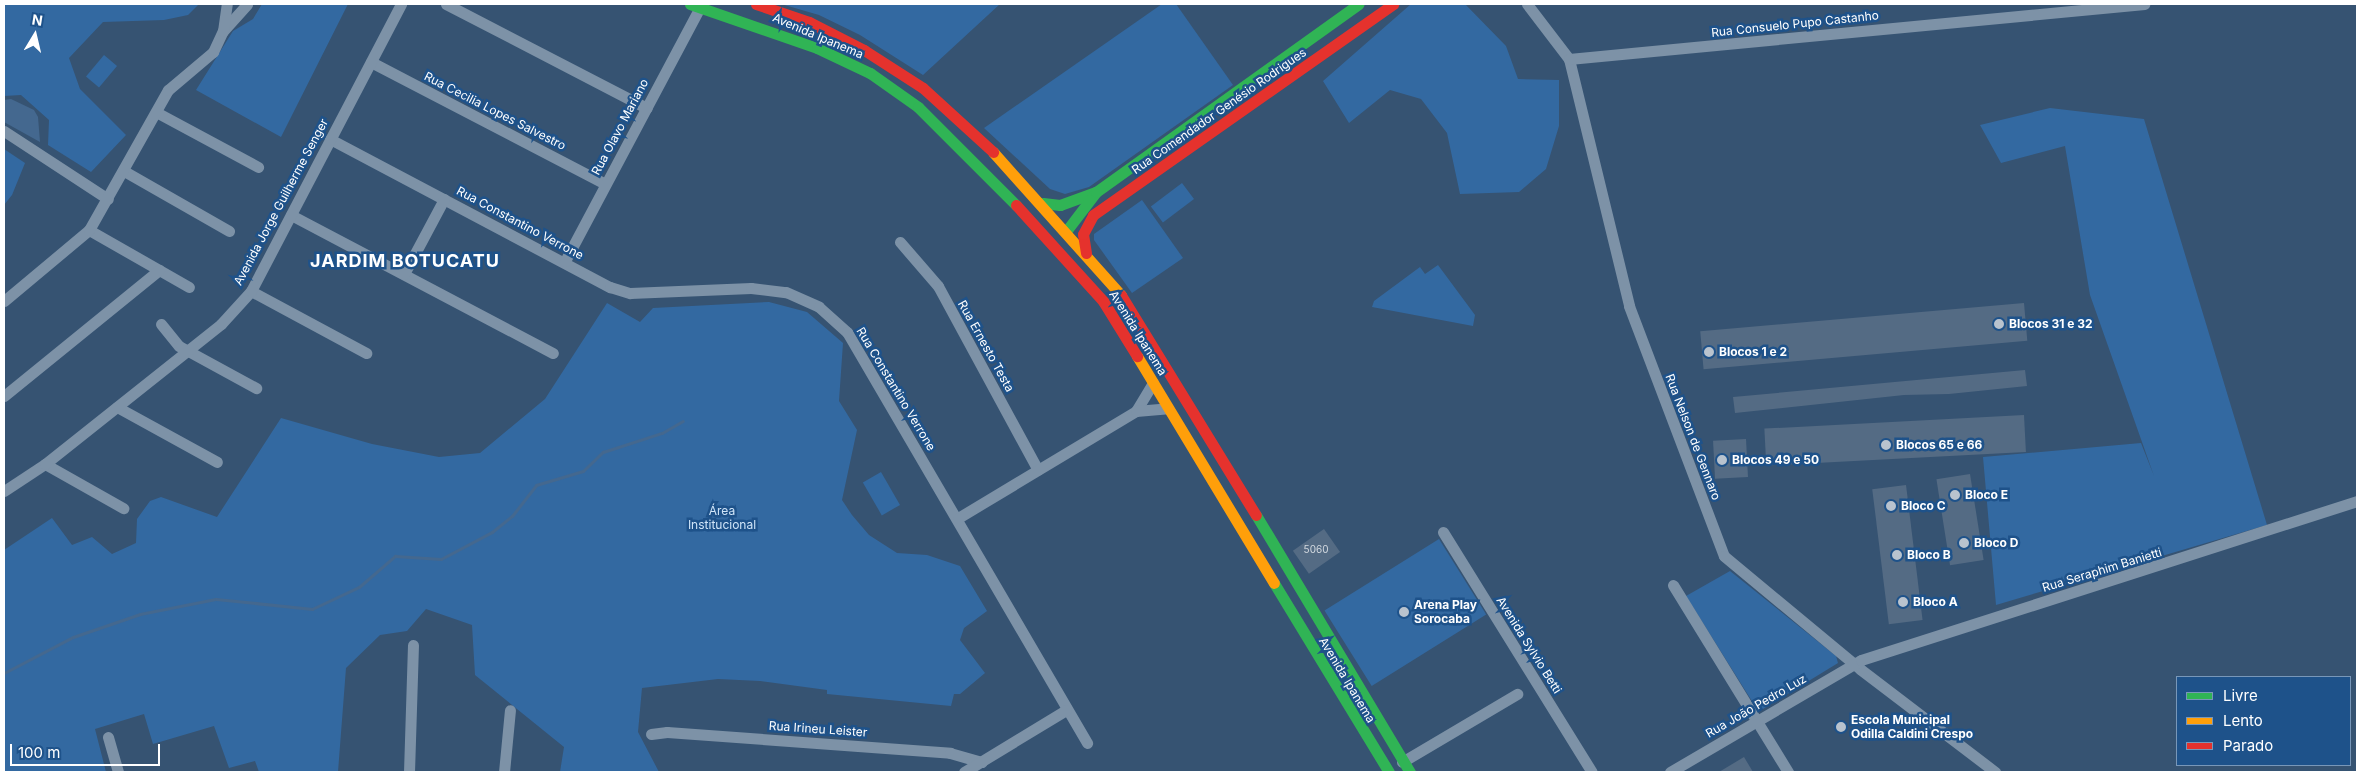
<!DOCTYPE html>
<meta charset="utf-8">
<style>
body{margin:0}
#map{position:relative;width:2361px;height:776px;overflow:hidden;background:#365372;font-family:Inter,sans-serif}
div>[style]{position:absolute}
.green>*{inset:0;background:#3369a1;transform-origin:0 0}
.water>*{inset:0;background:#44688f}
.stream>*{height:3px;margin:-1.5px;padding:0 1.5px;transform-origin:1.5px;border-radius:1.5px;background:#44688f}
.building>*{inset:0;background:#546b84;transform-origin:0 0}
.street>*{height:11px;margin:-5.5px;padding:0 5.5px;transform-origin:5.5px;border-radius:5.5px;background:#7d92a7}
.fast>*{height:11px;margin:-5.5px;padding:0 5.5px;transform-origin:5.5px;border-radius:5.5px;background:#30b455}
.slow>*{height:11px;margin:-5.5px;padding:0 5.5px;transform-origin:5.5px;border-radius:5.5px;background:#ff9f0a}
.jam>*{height:11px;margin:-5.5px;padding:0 5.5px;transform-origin:5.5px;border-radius:5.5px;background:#e5322d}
.dots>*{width:14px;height:14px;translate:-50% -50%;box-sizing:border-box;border:2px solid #1e528a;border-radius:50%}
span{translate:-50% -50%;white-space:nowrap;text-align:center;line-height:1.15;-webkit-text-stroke:5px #1e528a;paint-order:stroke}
.number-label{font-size:10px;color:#d4dae0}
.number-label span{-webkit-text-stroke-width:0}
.street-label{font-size:12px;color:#fff}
.poi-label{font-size:12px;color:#fff;font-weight:700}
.left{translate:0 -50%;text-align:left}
.park-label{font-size:12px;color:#cfe4f8}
.district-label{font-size:18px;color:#fff;font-weight:700;letter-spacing:1px}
.frame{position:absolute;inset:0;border:5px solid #fff;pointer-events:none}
.legend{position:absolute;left:2176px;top:676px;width:175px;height:90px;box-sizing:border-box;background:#1e528a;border:1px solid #7897b9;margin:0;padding:6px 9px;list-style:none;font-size:15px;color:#fff}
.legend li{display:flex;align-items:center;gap:10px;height:25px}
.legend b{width:25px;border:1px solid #7897b9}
.north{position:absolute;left:10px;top:10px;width:50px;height:50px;-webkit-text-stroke:4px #1e528a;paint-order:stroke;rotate:9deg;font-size:14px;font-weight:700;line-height:20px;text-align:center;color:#fff}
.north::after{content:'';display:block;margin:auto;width:18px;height:22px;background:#fff;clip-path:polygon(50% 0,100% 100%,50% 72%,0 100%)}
.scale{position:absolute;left:10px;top:744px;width:150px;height:22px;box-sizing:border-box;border:2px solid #fff;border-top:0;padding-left:6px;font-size:15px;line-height:18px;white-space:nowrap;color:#fff;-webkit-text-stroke:4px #1e528a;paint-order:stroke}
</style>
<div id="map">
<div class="green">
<div style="clip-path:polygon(4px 4px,199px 4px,188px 15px,164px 20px,103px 22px,69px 58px,80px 89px,126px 135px,91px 172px,48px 145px,49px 120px,21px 95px,4px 96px)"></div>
<div style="clip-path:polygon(262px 4px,348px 4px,281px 137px,196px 90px,233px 31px,253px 19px)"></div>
<div style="clip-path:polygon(781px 4px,1000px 4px,923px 75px,860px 35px,819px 15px)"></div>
<div style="clip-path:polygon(1162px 4px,1176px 4px,1233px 85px,1089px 187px,1065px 194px,1050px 189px,984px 128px)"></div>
<div style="clip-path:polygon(1411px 4px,1465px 4px,1506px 46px,1518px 79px,1559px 80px,1559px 126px,1546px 169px,1519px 192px,1460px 194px,1447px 133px,1421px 99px,1390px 90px,1349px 123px,1323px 81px)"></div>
<div style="left:104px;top:55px;width:17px;height:28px;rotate:40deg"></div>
<div style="clip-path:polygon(2050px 108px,2144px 119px,2267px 525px,1996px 605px,1983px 457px,2141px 443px,2154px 476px,2090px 295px,2065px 146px,2001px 163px,1980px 125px)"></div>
<div style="clip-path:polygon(4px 149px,25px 163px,12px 195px,4px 205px)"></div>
<div style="left:1182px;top:183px;width:20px;height:39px;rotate:53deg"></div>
<div style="clip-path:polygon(1142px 200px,1183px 258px,1132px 293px,1094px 240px,1094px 234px)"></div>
<div style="clip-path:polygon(1438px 265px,1475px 315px,1473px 326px,1372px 307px,1374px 301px,1420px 267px,1425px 274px)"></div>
<div style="clip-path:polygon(769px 302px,807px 312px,843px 343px,839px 401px,857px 430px,842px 500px,852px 515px,869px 535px,897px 553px,927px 555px,960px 566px,987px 611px,964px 628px,960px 640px,985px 673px,960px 694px,954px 694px,951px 706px,827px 694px,827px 690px,760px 681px,718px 679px,642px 688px,638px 732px,659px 772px,560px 772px,564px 747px,475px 675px,472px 625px,426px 609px,407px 631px,380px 635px,346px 668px,338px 772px,259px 772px,255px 761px,229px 768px,214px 726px,153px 744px,144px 714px,95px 729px,106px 772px,4px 772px,4px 550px,52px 518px,72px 545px,92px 537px,112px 554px,136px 543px,137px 519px,150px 501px,161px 497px,217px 517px,281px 418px,372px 444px,439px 457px,480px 453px,545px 399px,607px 303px,640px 322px,653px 308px)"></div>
<div style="left:881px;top:472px;width:38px;height:21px;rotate:60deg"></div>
<div style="left:1439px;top:539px;width:89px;height:135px;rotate:58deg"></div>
<div style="clip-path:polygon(1730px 571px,1836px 656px,1838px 663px,1763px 709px,1755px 706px,1686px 596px)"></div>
</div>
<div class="water">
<div style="clip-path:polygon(11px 99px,34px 110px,38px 117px,40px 142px,4px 122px,4px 100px)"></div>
</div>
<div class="stream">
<div style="left:4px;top:673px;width:78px;rotate:-27.6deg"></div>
<div style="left:73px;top:637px;width:71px;rotate:-18.9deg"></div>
<div style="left:140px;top:614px;width:77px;rotate:-11.2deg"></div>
<div style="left:216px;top:599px;width:97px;rotate:5.9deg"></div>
<div style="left:312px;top:609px;width:52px;rotate:-25.1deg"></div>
<div style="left:359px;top:587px;width:48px;rotate:-40.7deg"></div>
<div style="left:395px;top:556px;width:46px;rotate:3.7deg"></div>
<div style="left:441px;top:559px;width:58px;rotate:-27.9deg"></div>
<div style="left:492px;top:532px;width:26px;rotate:-39deg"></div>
<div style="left:512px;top:516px;width:39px;rotate:-52deg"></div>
<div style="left:536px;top:485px;width:49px;rotate:-16.6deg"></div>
<div style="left:583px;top:471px;width:28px;rotate:-44deg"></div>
<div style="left:603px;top:452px;width:62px;rotate:-17.9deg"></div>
<div style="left:662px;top:433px;width:24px;rotate:-30deg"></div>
</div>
<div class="building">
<div style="left:2024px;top:303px;width:38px;height:325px;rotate:85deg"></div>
<div style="clip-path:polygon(2025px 370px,2027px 386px,1949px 394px,1904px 395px,1735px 413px,1733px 397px)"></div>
<div style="left:2024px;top:415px;width:37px;height:260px;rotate:87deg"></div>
<div style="left:1746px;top:439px;width:38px;height:33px;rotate:87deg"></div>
<div style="left:1970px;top:474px;width:87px;height:34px;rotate:81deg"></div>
<div style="left:1906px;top:485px;width:136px;height:34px;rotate:83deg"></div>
<div style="left:1324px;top:529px;width:28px;height:38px;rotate:55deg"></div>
<div style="clip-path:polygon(1744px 757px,1753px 772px,1719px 772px)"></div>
</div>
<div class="street">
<div style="left:446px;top:4px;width:226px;rotate:27.4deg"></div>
<div style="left:1527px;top:4px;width:69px;rotate:52.6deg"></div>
<div style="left:1569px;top:59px;width:254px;rotate:76.3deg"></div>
<div style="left:1629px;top:306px;width:267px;rotate:69.2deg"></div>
<div style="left:1724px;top:556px;width:177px;rotate:39.7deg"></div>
<div style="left:1860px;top:669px;width:170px;rotate:37.3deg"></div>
<div style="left:223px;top:31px;width:36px;rotate:-48deg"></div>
<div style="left:1569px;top:59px;width:578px;rotate:-5.46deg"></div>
<div style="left:371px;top:62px;width:264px;rotate:27.5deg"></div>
<div style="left:156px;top:112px;width:116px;rotate:28.3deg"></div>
<div style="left:4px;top:131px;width:124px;rotate:33.2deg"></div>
<div style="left:330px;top:139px;width:317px;rotate:27.9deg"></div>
<div style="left:610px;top:287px;width:21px;rotate:17deg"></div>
<div style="left:630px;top:293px;width:121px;rotate:-2.4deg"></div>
<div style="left:751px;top:288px;width:35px;rotate:7deg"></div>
<div style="left:786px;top:292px;width:36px;rotate:24deg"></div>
<div style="left:819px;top:307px;width:38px;rotate:42deg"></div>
<div style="left:847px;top:332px;width:476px;rotate:59.7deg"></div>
<div style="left:124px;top:171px;width:121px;rotate:29.7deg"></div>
<div style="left:291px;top:215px;width:296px;rotate:27.8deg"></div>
<div style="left:89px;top:230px;width:115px;rotate:29.7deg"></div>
<div style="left:900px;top:242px;width:58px;rotate:49.2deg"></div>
<div style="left:938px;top:286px;width:209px;rotate:61.5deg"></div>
<div style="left:565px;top:261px;width:288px;rotate:-62deg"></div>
<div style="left:404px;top:274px;width:85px;rotate:-61.9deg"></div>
<div style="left:251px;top:291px;width:131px;rotate:28.3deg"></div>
<div style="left:4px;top:301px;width:111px;rotate:-39.9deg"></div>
<div style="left:89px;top:230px;width:161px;rotate:-60.6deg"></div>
<div style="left:168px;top:90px;width:59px;rotate:-40.2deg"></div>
<div style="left:213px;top:52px;width:23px;rotate:-65deg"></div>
<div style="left:223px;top:31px;width:27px;rotate:-82deg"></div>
<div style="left:161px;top:324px;width:28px;rotate:51deg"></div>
<div style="left:179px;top:346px;width:88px;rotate:28.6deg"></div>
<div style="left:4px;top:396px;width:200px;rotate:-39.1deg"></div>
<div style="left:117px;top:407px;width:114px;rotate:28.8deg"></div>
<div style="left:1136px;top:411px;width:33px;rotate:-59deg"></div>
<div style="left:45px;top:464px;width:90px;rotate:29.4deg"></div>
<div style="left:4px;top:491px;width:49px;rotate:-33.4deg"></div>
<div style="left:45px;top:464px;width:225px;rotate:-38.5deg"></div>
<div style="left:221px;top:324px;width:45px;rotate:-47.7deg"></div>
<div style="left:251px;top:291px;width:324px;rotate:-62.4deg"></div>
<div style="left:958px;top:518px;width:208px;rotate:-31deg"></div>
<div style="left:1136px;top:411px;width:32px;rotate:-5deg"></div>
<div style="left:1443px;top:532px;width:282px;rotate:58.2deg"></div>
<div style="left:1673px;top:585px;width:220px;rotate:58.4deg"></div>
<div style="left:651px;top:734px;width:16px;rotate:-7deg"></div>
<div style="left:667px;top:732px;width:284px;rotate:4.2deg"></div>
<div style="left:950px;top:753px;width:33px;rotate:16deg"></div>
<div style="left:108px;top:737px;width:36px;rotate:74deg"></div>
<div style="left:1402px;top:762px;width:134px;rotate:-30.6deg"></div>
<div style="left:409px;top:772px;width:127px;rotate:-88.2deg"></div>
<div style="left:504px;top:772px;width:62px;rotate:-84.5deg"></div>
<div style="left:964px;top:772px;width:119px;rotate:-31.3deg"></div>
<div style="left:1670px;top:772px;width:221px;rotate:-30.4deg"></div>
<div style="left:1861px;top:660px;width:521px;rotate:-17.77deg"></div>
</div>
<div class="fast">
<div style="left:690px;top:4px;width:134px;rotate:19.1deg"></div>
<div style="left:817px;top:48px;width:59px;rotate:25.3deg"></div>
<div style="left:870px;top:73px;width:59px;rotate:35.3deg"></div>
<div style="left:918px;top:107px;width:139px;rotate:45deg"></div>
<div style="left:1043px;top:203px;width:17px;rotate:7deg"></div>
<div style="left:1060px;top:205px;width:38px;rotate:-20deg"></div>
<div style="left:1067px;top:230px;width:48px;rotate:-52.7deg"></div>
<div style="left:1096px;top:192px;width:323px;rotate:-35.6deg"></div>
<div style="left:1256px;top:515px;width:300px;rotate:59.1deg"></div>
<div style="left:1274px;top:583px;width:221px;rotate:58.7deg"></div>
</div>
<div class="slow">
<div style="left:993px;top:152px;width:192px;rotate:48.2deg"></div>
<div style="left:1137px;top:356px;width:265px;rotate:58.9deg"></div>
</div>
<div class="jam">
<div style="left:756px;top:4px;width:56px;rotate:18.8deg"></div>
<div style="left:809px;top:22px;width:62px;rotate:27deg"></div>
<div style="left:864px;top:50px;width:70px;rotate:32.8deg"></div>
<div style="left:923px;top:88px;width:95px;rotate:42.4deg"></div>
<div style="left:1016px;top:205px;width:130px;rotate:47.8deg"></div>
<div style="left:1103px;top:301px;width:65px;rotate:58.3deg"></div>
<div style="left:1086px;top:253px;width:19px;rotate:-99deg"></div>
<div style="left:1083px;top:234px;width:21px;rotate:-62deg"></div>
<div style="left:1093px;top:215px;width:367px;rotate:-35.1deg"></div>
<div style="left:1121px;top:295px;width:258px;rotate:58.5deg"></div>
</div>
<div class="dots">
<div style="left:1999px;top:324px;background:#b9c3ce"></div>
<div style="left:1709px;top:352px;background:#b9c3ce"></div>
<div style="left:1886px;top:445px;background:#b9c3ce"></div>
<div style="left:1722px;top:460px;background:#b9c3ce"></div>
<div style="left:1955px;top:495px;background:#b9c3ce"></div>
<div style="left:1891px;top:506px;background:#b9c3ce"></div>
<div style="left:1964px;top:543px;background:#b9c3ce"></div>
<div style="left:1897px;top:555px;background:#b9c3ce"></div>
<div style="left:1903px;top:602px;background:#b9c3ce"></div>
<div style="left:1404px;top:612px;background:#b9c3ce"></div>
<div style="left:1841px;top:727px;background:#b9c3ce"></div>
</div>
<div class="number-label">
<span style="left:1316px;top:550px">5060</span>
</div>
<div class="street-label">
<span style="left:1795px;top:24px;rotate:-6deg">Rua Consuelo Pupo Castanho</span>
<span style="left:818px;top:36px;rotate:23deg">Avenida Ipanema</span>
<span style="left:495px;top:111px;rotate:27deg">Rua Cecilia Lopes Salvestro</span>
<span style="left:1219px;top:111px;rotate:-35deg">Rua Comendador Genésio Rodrigues</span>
<span style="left:620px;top:127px;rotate:-62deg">Rua Olavo Mariano</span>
<span style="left:281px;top:202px;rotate:-62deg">Avenida Jorge Guilherme Senger</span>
<span style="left:520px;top:223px;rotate:28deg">Rua Constantino Verrone</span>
<span style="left:1138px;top:333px;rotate:58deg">Avenida Ipanema</span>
<span style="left:986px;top:346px;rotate:61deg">Rua Ernesto Testa</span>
<span style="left:896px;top:389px;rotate:59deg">Rua Constantino Verrone</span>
<span style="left:1693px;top:437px;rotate:69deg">Rua Nelson de Gennaro</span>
<span style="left:2102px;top:570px;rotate:-17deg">Rua Seraphim Banietti</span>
<span style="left:1529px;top:645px;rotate:58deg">Avenida Sylvio Betti</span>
<span style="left:1347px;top:680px;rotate:59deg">Avenida Ipanema</span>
<span style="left:1756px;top:706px;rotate:-30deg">Rua João Pedro Luz</span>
<span style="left:818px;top:729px;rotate:4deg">Rua Irineu Leister</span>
</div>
<div class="poi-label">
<span class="left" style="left:2009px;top:324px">Blocos 31 e 32</span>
<span class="left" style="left:1719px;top:352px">Blocos 1 e 2</span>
<span class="left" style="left:1896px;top:445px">Blocos 65 e 66</span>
<span class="left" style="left:1732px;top:460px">Blocos 49 e 50</span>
<span class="left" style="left:1965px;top:495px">Bloco E</span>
<span class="left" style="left:1901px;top:506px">Bloco C</span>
<span class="left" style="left:1974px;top:543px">Bloco D</span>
<span class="left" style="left:1907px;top:555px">Bloco B</span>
<span class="left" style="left:1913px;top:602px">Bloco A</span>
<span class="left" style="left:1414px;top:612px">Arena Play<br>Sorocaba</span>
<span class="left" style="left:1851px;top:727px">Escola Municipal<br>Odilla Caldini Crespo</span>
</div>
<div class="park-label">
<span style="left:722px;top:518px">Área<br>Institucional</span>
</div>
<div class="district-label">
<span style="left:405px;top:261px">JARDIM BOTUCATU</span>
</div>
<div class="frame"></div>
<ul class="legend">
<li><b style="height:6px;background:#30b455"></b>Livre</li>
<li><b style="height:6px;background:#ff9f0a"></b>Lento</li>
<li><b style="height:6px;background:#e5322d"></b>Parado</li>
</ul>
<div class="north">N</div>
<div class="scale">100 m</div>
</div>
